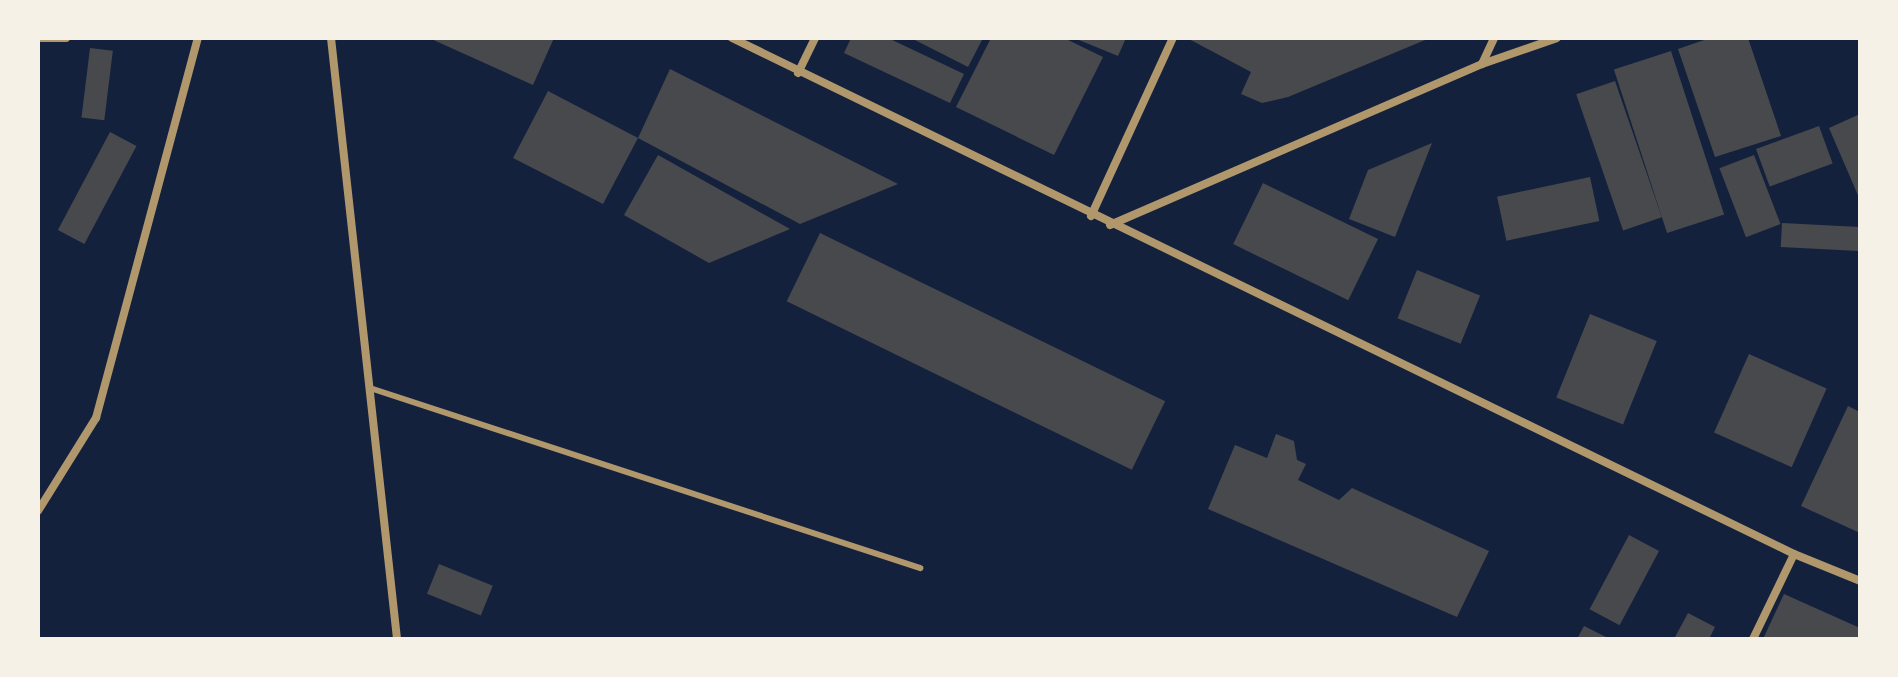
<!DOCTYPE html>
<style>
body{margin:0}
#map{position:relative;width:1898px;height:677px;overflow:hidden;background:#14213d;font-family:"Playfair Display",serif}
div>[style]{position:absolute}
.building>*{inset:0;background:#48494c;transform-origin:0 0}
.service>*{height:6px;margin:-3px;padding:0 3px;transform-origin:3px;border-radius:3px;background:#b1986c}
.minor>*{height:8px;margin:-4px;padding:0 4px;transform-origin:4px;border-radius:4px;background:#b1986c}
span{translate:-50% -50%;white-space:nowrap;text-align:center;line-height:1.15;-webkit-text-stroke:8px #f6f1e7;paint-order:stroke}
.frame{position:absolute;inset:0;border:40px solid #f6f1e7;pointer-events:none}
</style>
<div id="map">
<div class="building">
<div style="clip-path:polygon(429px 38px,554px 38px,533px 85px)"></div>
<div style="clip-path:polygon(851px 38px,888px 38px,964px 74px,950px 103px,844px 53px)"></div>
<div style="clip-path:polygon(911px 38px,983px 38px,968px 67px)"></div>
<div style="clip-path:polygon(991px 38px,1064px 38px,1103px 57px,1054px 155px,956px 107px)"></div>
<div style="clip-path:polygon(1074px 38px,1126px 38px,1118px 56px)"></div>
<div style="clip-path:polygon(1187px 38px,1430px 38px,1288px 97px,1262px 103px,1241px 94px,1251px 72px)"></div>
<div style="clip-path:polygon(1710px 38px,1748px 38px,1781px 136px,1715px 157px,1678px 49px)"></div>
<div style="left:90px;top:48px;width:23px;height:70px;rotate:7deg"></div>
<div style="left:1671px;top:51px;width:172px;height:60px;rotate:72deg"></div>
<div style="clip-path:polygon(670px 69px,898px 184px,800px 224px,638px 138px,603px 204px,513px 158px,548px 91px,638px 138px)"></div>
<div style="left:1615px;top:81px;width:144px;height:41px;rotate:71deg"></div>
<div style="clip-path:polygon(1860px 114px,1860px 200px,1829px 128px)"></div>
<div style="left:1819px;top:126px;width:40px;height:67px;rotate:70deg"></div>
<div style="left:110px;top:132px;width:30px;height:111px;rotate:28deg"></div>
<div style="clip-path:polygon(1432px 143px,1395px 237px,1349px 219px,1368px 170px)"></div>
<div style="clip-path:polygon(658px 155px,790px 229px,709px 263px,624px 215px)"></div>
<div style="left:1754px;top:155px;width:74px;height:37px;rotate:69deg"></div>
<div style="left:1590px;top:177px;width:45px;height:95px;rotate:78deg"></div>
<div style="left:1263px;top:183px;width:128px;height:68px;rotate:26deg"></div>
<div style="left:1782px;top:223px;width:78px;height:24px;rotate:3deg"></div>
<div style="left:820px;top:233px;width:384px;height:76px;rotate:26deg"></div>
<div style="left:1417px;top:270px;width:68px;height:52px;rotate:22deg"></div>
<div style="left:1590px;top:314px;width:72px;height:90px;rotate:22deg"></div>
<div style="left:1749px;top:354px;width:85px;height:86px;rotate:24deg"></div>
<div style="clip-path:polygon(1848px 406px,1860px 412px,1860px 533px,1801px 506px)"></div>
<div style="clip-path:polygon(1276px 434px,1294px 441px,1297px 460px,1306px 464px,1298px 480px,1339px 500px,1352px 488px,1489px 551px,1457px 617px,1208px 509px,1235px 445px,1267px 458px)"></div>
<div style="left:1629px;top:535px;width:34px;height:84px;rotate:28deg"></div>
<div style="left:439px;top:564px;width:58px;height:32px;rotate:22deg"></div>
<div style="clip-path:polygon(1784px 594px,1860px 628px,1860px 639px,1763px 639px)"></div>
<div style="clip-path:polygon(1688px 613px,1715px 627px,1709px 639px,1674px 639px)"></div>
<div style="clip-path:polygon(1584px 626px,1610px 639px,1577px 639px)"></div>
</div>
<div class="service">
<div style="left:373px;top:389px;width:576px;rotate:18.12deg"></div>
</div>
<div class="minor">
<div style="left:38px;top:38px;width:28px"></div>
<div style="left:331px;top:38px;width:605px;rotate:83.73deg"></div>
<div style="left:732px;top:38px;width:1181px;rotate:25.91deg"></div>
<div style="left:1482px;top:64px;width:29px;rotate:-65deg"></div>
<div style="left:798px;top:73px;width:39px;rotate:-64deg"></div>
<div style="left:1091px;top:216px;width:196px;rotate:-65.3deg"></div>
<div style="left:1110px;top:225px;width:405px;rotate:-23.4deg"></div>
<div style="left:1482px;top:64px;width:79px;rotate:-19.1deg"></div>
<div style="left:38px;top:511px;width:110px;rotate:-58.1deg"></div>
<div style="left:96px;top:418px;width:393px;rotate:-75deg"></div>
<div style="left:1753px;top:639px;width:94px;rotate:-64.2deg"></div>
<div style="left:1794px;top:554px;width:71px;rotate:22.2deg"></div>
</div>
<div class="frame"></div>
</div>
